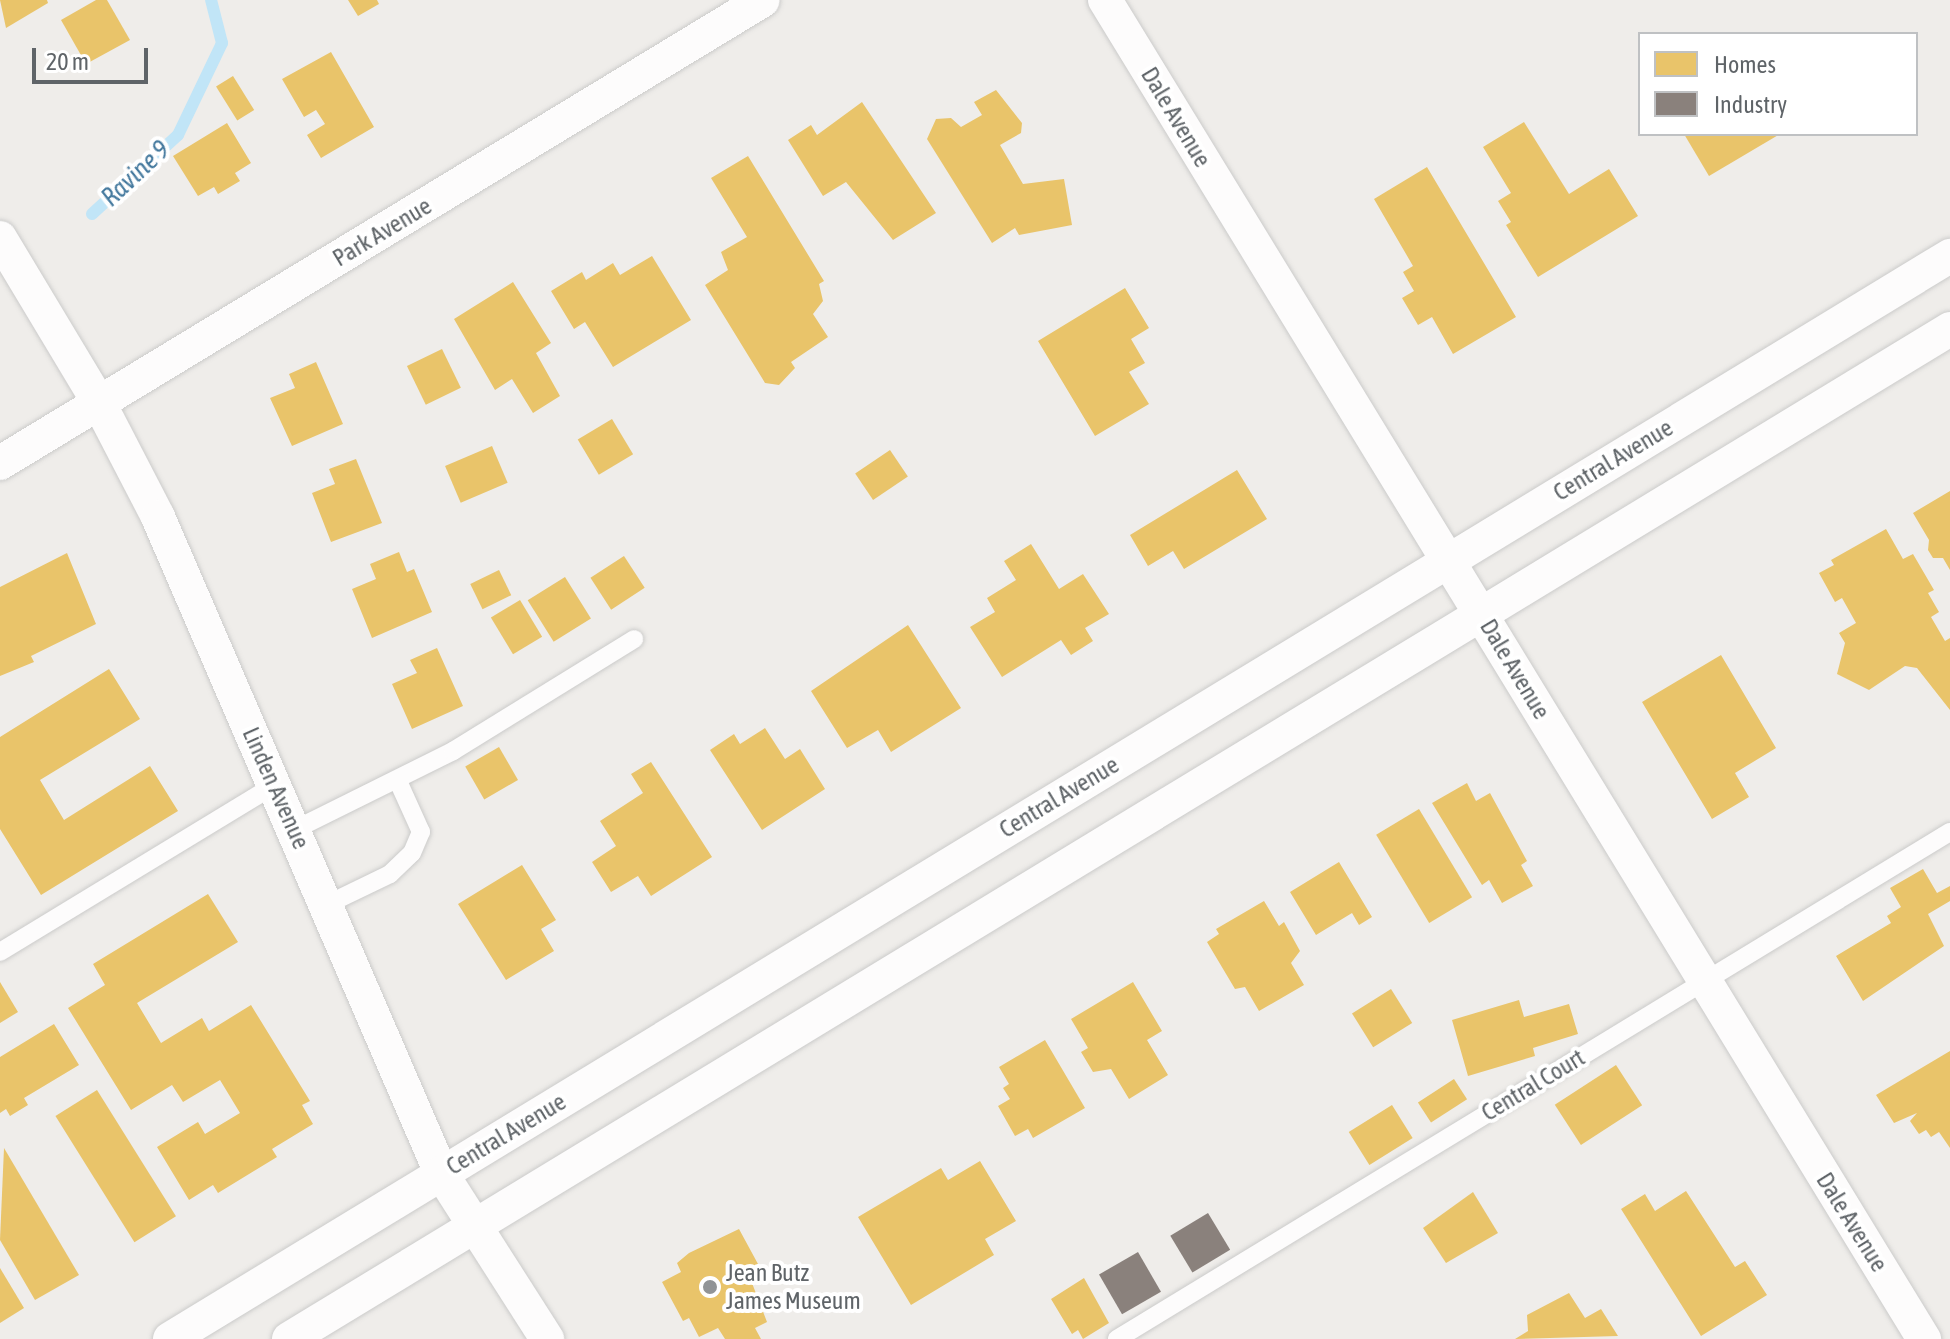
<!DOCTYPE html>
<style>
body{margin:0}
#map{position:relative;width:1950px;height:1339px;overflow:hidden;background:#efedea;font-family:"Asap Condensed",sans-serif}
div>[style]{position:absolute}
.homes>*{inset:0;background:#e9c46a;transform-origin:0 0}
.industry>*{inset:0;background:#8a817c;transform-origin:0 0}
.stream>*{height:12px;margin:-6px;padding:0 6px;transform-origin:6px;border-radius:6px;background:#c1e5f7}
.roads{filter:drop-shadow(0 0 2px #cbcbca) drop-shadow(0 0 2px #cbcbca)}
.service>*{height:18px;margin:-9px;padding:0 9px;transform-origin:9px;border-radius:9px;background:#fdfcfc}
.minor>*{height:34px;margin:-17px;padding:0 17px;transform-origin:17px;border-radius:17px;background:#fdfcfc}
.dots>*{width:22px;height:22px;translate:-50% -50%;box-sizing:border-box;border:4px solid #fff;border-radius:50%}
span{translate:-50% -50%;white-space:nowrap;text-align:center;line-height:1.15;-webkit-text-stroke:8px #fff;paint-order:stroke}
.street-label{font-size:24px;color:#5f6468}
.poi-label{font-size:24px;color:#5f6468}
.left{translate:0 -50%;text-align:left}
.water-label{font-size:26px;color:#43789d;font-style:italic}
.legend{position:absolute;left:1638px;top:32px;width:280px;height:104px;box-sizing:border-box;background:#fff;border:2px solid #bfc1c3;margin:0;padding:10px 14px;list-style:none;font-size:24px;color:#5f6468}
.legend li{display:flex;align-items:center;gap:16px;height:40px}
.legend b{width:40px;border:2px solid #bfc1c3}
.scale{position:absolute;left:32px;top:48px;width:116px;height:36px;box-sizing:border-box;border:4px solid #5f6468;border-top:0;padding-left:10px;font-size:24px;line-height:28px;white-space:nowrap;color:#5f6468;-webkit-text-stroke:6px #fff;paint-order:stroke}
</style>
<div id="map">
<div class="homes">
<div style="clip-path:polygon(0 0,47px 0,48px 3px,6px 28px)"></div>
<div style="clip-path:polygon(96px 0,107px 0,130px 40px,86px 64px,61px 20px)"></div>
<div style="clip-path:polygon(348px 0,377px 0,379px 4px,358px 16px)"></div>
<div style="clip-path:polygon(331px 52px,374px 127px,321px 158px,307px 135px,325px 124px,316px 110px,304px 117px,282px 79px)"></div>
<div style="left:233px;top:76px;width:40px;height:20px;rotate:58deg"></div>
<div style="clip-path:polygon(996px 90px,1022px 123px,1021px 133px,1000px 145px,1023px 184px,1064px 179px,1072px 225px,1019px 235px,1015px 228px,992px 243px,927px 139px,936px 119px,951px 118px,961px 127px,982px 115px,974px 102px)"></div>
<div style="clip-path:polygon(862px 102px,936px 213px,893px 240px,846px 182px,823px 196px,788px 140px,811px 125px,817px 135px)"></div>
<div style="clip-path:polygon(1524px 122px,1569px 194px,1609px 169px,1638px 216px,1538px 277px,1506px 225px,1511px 222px,1498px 201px,1511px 193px,1483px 147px)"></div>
<div style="clip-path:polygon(227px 123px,251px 163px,235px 173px,240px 181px,218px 194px,214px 187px,198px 196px,173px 156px)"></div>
<div style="clip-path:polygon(1684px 134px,1780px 134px,1709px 176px)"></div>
<div style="clip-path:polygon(748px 156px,824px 281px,819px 284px,823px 301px,813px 314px,828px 337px,791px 362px,795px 368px,779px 385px,765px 383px,705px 285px,728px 270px,721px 252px,747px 237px,711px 178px)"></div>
<div style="clip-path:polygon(1427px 167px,1516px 317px,1453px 354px,1432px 317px,1418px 325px,1402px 298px,1414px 291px,1403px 272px,1413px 266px,1374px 199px)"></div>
<div style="clip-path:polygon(652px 256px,691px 320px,613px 367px,585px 322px,574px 329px,551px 291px,582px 272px,586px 280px,613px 263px,620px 275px)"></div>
<div style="clip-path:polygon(513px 282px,551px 343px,536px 353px,560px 396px,533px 413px,512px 379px,495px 390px,454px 319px)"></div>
<div style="clip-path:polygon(1125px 288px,1149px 328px,1131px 339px,1145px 363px,1129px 372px,1149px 404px,1095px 436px,1038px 341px)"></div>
<div style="left:442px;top:349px;width:43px;height:39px;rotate:64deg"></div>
<div style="clip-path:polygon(316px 362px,343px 424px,292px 446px,270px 398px,295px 388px,289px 374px)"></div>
<div style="left:612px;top:419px;width:41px;height:40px;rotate:59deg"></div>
<div style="left:492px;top:446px;width:40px;height:51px;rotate:67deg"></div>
<div style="left:890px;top:450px;width:32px;height:42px;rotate:56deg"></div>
<div style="clip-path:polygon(356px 459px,382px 523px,331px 542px,312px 493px,335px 484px,329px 469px)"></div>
<div style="clip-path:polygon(1237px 470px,1267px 519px,1184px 569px,1173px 551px,1148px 566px,1130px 535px)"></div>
<div style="clip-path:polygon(1950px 491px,1950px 570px,1943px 558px,1933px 558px,1928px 550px,1929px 540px,1913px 513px)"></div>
<div style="clip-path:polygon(1886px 529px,1903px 559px,1913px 554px,1934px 590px,1928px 593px,1939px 612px,1931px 617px,1945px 641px,1950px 638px,1950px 710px,1917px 668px,1905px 666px,1869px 690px,1837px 674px,1845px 643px,1839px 633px,1856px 623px,1842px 598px,1835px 602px,1819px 573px,1834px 565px,1831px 560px)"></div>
<div style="clip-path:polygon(1031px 544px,1059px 589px,1083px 574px,1109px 614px,1085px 628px,1093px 641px,1071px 655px,1061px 640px,1002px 677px,970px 627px,995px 612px,987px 598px,1016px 580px,1004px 561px)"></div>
<div style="clip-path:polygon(399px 552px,407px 572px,414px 569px,432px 612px,372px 638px,352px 589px,376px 579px,370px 564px)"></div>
<div style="clip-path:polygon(67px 553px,96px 624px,31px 656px,34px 662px,0 676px,0 587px)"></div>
<div style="left:624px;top:556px;width:38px;height:40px;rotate:57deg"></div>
<div style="left:499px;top:570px;width:28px;height:32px;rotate:64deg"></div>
<div style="left:565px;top:577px;width:49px;height:44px;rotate:58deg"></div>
<div style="left:520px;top:600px;width:43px;height:34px;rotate:59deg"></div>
<div style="clip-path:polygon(908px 625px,961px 708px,891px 752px,878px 730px,847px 748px,811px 691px)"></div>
<div style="clip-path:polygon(437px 648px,463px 706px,412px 729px,392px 684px,417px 673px,410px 660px)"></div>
<div style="clip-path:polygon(1721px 655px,1776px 748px,1735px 773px,1749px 797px,1712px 819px,1642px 702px)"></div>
<div style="clip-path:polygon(109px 669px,140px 719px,40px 780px,64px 820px,150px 766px,178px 811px,41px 895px,0 829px,0 737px)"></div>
<div style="clip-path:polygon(765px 728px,785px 759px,800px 749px,825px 789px,762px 830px,710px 750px,734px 734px,740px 744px)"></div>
<div style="left:499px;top:747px;width:38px;height:39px;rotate:60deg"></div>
<div style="clip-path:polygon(651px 762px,712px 857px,651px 896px,638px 876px,611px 892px,592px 862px,616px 846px,600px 821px,643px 793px,631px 774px)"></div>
<div style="clip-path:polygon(1467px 783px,1476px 801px,1490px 793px,1527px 861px,1521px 865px,1533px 886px,1502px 903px,1489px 880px,1482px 885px,1432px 803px)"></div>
<div style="left:1419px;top:809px;width:103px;height:50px;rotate:59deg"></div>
<div style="clip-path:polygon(1339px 862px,1372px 917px,1359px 925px,1352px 913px,1316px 935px,1290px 892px)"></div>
<div style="clip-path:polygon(522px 865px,556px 920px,541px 929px,554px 951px,506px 980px,458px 904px)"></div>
<div style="clip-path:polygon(1923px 869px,1937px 893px,1950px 886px,1950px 901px,1928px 914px,1944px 946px,1863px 1001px,1836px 956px,1891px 923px,1887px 916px,1901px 907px,1890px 888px)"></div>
<div style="clip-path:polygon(208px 894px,238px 942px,137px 1003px,161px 1043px,202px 1018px,209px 1031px,251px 1005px,310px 1101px,302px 1105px,313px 1124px,272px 1149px,277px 1157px,218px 1193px,213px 1185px,189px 1200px,157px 1147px,198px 1122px,205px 1134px,240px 1113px,220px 1080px,183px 1102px,172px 1085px,131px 1110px,68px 1008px,105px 985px,93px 964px)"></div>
<div style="clip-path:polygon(1264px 901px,1279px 926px,1284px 922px,1300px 951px,1291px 963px,1304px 985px,1259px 1011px,1245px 987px,1235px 989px,1207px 942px,1219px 934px,1216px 929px)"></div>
<div style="clip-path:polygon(0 982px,18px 1012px,0 1023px)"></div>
<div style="clip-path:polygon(1133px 982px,1162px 1031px,1147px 1040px,1168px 1075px,1129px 1099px,1111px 1069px,1093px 1072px,1081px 1052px,1088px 1048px,1071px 1019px)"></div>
<div style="left:1391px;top:989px;width:40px;height:46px;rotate:58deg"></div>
<div style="clip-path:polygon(1519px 1000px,1524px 1017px,1569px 1004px,1578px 1034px,1533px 1048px,1535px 1056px,1468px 1076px,1452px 1020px)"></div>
<div style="clip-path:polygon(54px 1024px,79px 1065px,24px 1098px,28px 1105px,10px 1116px,6px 1109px,0 1113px,0 1057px)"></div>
<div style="clip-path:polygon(1045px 1040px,1085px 1108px,1033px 1138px,1028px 1129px,1015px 1136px,998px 1106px,1010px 1099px,1003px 1088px,1009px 1084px,999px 1067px)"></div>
<div style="clip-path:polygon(1950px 1051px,1950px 1148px,1939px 1132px,1931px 1137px,1926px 1130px,1919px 1134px,1910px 1121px,1917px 1113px,1894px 1123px,1876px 1095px)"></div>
<div style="left:1616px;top:1065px;width:48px;height:73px;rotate:57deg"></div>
<div style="left:1454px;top:1079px;width:24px;height:43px;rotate:57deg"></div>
<div style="left:97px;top:1090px;width:149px;height:49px;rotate:58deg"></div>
<div style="left:1392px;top:1105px;width:39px;height:51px;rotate:58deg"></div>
<div style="clip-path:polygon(4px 1148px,79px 1275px,35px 1300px,0 1240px)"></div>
<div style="clip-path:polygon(980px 1161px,1016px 1221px,985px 1239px,994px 1255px,911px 1305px,858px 1217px,941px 1168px,948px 1180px)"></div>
<div style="clip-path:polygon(1686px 1191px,1735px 1267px,1745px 1261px,1767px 1295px,1701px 1336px,1621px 1209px,1645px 1194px,1655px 1211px)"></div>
<div style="clip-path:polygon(1473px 1192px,1498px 1233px,1446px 1263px,1423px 1228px)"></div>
<div style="clip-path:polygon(739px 1229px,758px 1264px,747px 1270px,767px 1322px,755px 1328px,761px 1339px,725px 1339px,718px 1328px,699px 1337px,689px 1318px,683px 1321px,662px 1282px,681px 1272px,677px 1263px,689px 1253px)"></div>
<div style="clip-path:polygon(0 1268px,24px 1308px,0 1323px)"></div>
<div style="clip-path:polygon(1084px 1278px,1109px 1323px,1083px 1339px,1078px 1330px,1072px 1334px,1051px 1299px)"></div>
<div style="clip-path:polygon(1569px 1293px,1585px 1318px,1601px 1309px,1618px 1336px,1515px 1339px,1528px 1331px,1527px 1315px)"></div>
</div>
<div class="industry">
<div style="left:1208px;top:1213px;width:43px;height:44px;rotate:59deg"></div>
<div style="left:1138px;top:1252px;width:46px;height:45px;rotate:60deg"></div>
</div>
<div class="stream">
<div style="left:92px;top:214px;width:117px;rotate:-42.6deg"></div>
<div style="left:178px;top:135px;width:102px;rotate:-64.4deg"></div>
<div style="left:222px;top:43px;width:44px;rotate:-104.3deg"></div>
</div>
<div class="roads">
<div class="service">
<div style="left:294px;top:830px;width:178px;rotate:-26.4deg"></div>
<div style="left:453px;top:751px;width:213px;rotate:-31.7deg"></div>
<div style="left:326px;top:905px;width:71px;rotate:-25.8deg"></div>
<div style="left:390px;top:874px;width:30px;rotate:-44deg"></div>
<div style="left:412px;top:853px;width:23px;rotate:-67deg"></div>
<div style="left:421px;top:832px;width:56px;rotate:-114.3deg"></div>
<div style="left:0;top:952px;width:322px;rotate:-31.3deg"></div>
<div style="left:1117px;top:1339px;width:975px;rotate:-31.33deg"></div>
</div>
<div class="minor">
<div style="left:1105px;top:0;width:1570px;rotate:58.55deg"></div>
<div style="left:0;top:238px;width:192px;rotate:59deg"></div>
<div style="left:99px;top:403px;width:128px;rotate:62.6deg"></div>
<div style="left:158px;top:517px;width:714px;rotate:66.66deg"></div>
<div style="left:441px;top:1173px;width:197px;rotate:57.4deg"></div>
<div style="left:0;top:463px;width:892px;rotate:-31.25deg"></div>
<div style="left:170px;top:1339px;width:2084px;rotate:-31.32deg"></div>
<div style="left:289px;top:1339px;width:1944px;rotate:-31.3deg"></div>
</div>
</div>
<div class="dots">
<div style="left:710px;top:1287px;background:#919496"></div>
</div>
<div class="street-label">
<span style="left:1176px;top:117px;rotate:59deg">Dale Avenue</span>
<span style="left:382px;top:232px;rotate:-31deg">Park Avenue</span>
<span style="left:1613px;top:460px;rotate:-31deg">Central Avenue</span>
<span style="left:1515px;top:669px;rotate:59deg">Dale Avenue</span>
<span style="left:276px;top:788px;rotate:66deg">Linden Avenue</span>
<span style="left:1059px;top:797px;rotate:-31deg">Central Avenue</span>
<span style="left:1533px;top:1085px;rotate:-31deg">Central Court</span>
<span style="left:506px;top:1134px;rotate:-31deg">Central Avenue</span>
<span style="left:1852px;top:1222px;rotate:58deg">Dale Avenue</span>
</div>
<div class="poi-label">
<span class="left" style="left:726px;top:1287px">Jean Butz<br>James Museum</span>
</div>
<div class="water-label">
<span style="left:136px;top:174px;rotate:-43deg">Ravine 9</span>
</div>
<ul class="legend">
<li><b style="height:22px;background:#e9c46a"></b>Homes</li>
<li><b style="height:22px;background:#8a817c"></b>Industry</li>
</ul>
<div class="scale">20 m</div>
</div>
